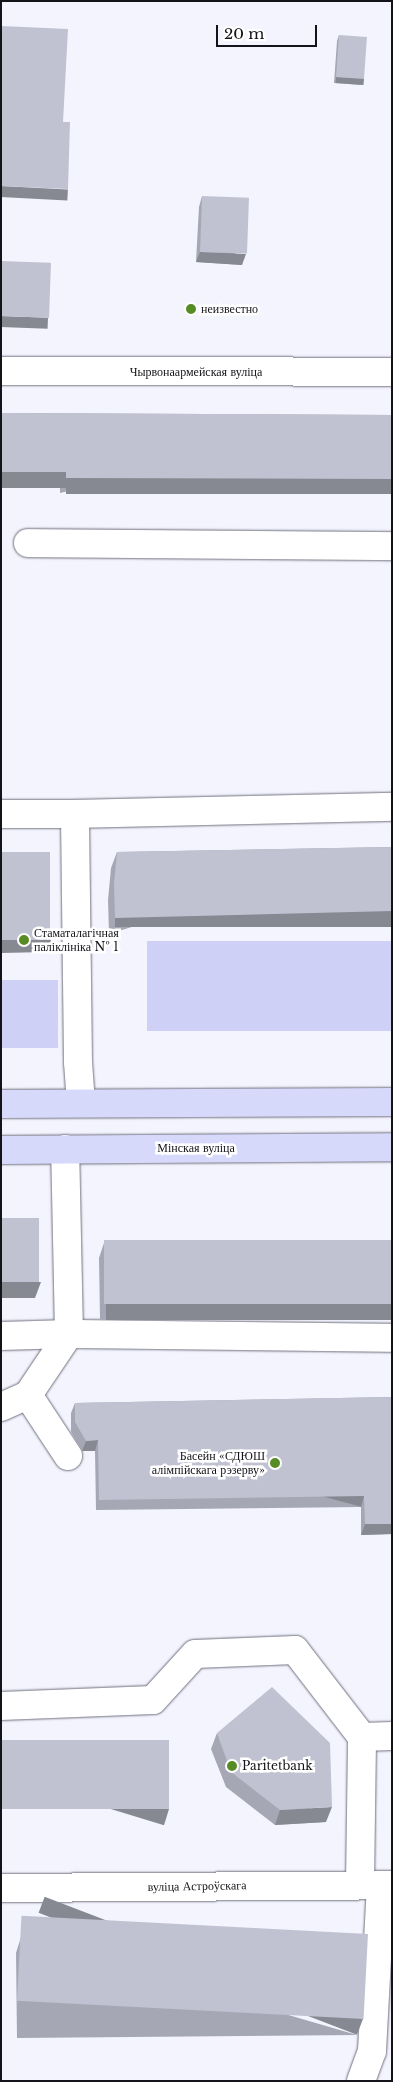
<!DOCTYPE html>
<meta charset="utf-8">
<style>
body{margin:0}
#map{position:relative;width:393px;height:2082px;overflow:hidden;background:#f4f4fe;font-family:"Libre Baskerville",serif}
div>[style]{position:absolute}
.green>*{inset:0;background:#ced0f6;transform-origin:0 0}
.roads{filter:drop-shadow(0 0 1px #6f707e) drop-shadow(0 0 1px #6f707e)}
.minor>*{height:28px;margin:-14px;padding:0 14px;transform-origin:14px;border-radius:14px;background:#fff}
.major>*{height:28px;margin:-14px;padding:0 14px;transform-origin:14px;border-radius:14px;background:#d7d9fa}
.wall>*{inset:0;background:#a5a7b4}
.shaded-wall>*{inset:0;background:#868892;transform-origin:0 0}
.building>*{inset:0;background:#c0c2d1;transform-origin:0 0}
.dots>*{width:14px;height:14px;translate:-50% -50%;box-sizing:border-box;border:2px solid #fff;border-radius:50%}
span{translate:-50% -50%;white-space:nowrap;text-align:center;line-height:1.15;-webkit-text-stroke:5px #fff;paint-order:stroke}
.poi-label{font-size:12px;color:#131319}
.left{translate:0 -50%;text-align:left}
.right{translate:-100% -50%;text-align:right}
.street-label{font-size:12px;color:#131319}
.frame{position:absolute;inset:0;border:2px solid #131319;pointer-events:none}
.scale{position:absolute;left:216px;top:25px;width:101px;height:22px;box-sizing:border-box;border:2px solid #131319;border-top:0;padding-left:6px;font-size:15px;line-height:18px;white-space:nowrap;color:#131319;-webkit-text-stroke:4px #fff;paint-order:stroke}
</style>
<div id="map">
<div class="green">
<div style="left:392px;top:941px;width:90px;height:245px;rotate:90deg"></div>
<div style="left:1px;top:980px;width:57px;height:68px"></div>
</div>
<div class="roads">
<div class="minor">
<div style="left:1px;top:371px;width:391px;rotate:0.1deg"></div>
<div style="left:28px;top:543px;width:364px;rotate:0.5deg"></div>
<div style="left:1px;top:814px;width:74px"></div>
<div style="left:81px;top:1103px;width:41px;rotate:-94.2deg"></div>
<div style="left:78px;top:1062px;width:248px;rotate:-90.7deg"></div>
<div style="left:75px;top:814px;width:317px;rotate:-1.3deg"></div>
<div style="left:1px;top:1336px;width:68px;rotate:-1.7deg"></div>
<div style="left:69px;top:1334px;width:185px;rotate:-91.2deg"></div>
<div style="left:28px;top:1395px;width:73px;rotate:56.7deg"></div>
<div style="left:1px;top:1407px;width:30px;rotate:-24deg"></div>
<div style="left:28px;top:1395px;width:73px;rotate:-56.1deg"></div>
<div style="left:69px;top:1334px;width:323px;rotate:0.7deg"></div>
<div style="left:1px;top:1706px;width:152px;rotate:-2.3deg"></div>
<div style="left:153px;top:1700px;width:62px;rotate:-47.6deg"></div>
<div style="left:195px;top:1654px;width:100px;rotate:-2.3deg"></div>
<div style="left:295px;top:1650px;width:110px;rotate:52.4deg"></div>
<div style="left:362px;top:1737px;width:30px;rotate:-2deg"></div>
<div style="left:360px;top:1884px;width:147px;rotate:-89.2deg"></div>
<div style="left:1px;top:1888px;width:391px;rotate:-0.4deg"></div>
<div style="left:361px;top:2081px;width:32px;rotate:-70deg"></div>
<div style="left:372px;top:2051px;width:166px;rotate:-86.9deg"></div>
</div>
<div class="major">
<div style="left:1px;top:1104px;width:391px;rotate:-0.3deg"></div>
<div style="left:1px;top:1150px;width:391px;rotate:-0.4deg"></div>
</div>
</div>
<div class="wall">
<div style="clip-path:polygon(339px 35px,364px 79px,362px 85px,334px 83px,337px 41px)"></div>
<div style="clip-path:polygon(202px 196px,242px 265px,196px 262px,199px 207px)"></div>
<div style="clip-path:polygon(1px 413px,392px 415px,60px 493px,60px 488px)"></div>
<div style="clip-path:polygon(392px 847px,109px 934px,108px 900px,111px 868px,117px 852px)"></div>
<div style="clip-path:polygon(392px 1240px,392px 1320px,100px 1319px,99px 1258px,104px 1243px)"></div>
<div style="clip-path:polygon(392px 1397px,392px 1534px,361px 1535px,361px 1507px,96px 1510px,95px 1451px,82px 1451px,71px 1432px,71px 1413px,75px 1403px)"></div>
<div style="clip-path:polygon(217px 1733px,326px 1822px,275px 1825px,226px 1787px,211px 1749px)"></div>
<div style="clip-path:polygon(21px 1937px,357px 2035px,17px 2038px,16px 1953px)"></div>
</div>
<div class="shaded-wall">
<div style="left:336px;top:77px;width:28px;height:6px;rotate:4deg"></div>
<div style="left:1px;top:186px;width:67px;height:11px;rotate:3deg"></div>
<div style="clip-path:polygon(200px 252px,246px 254px,242px 265px,196px 262px)"></div>
<div style="left:1px;top:316px;width:47px;height:11px;rotate:2deg"></div>
<div style="left:1px;top:472px;width:65px;height:16px"></div>
<div style="left:66px;top:478px;width:326px;height:16px"></div>
<div style="left:392px;top:911px;width:16px;height:277px;rotate:90deg"></div>
<div style="clip-path:polygon(1px 940px,51px 940px,47px 952px,1px 953px)"></div>
<div style="clip-path:polygon(1px 1282px,41px 1282px,35px 1298px,1px 1298px)"></div>
<div style="left:106px;top:1303px;width:286px;height:17px"></div>
<div style="clip-path:polygon(98px 1440px,95px 1451px,82px 1451px,86px 1441px)"></div>
<div style="left:364px;top:1496px;width:11px;height:265px;rotate:105deg"></div>
<div style="clip-path:polygon(365px 1524px,392px 1524px,392px 1534px,361px 1535px)"></div>
<div style="clip-path:polygon(332px 1807px,326px 1822px,275px 1825px,280px 1810px)"></div>
<div style="left:169px;top:1809px;width:17px;height:168px;rotate:107deg"></div>
<div style="left:363px;top:2019px;width:17px;height:341px;rotate:111deg"></div>
</div>
<div class="building">
<div style="clip-path:polygon(1px 26px,68px 29px,63px 122px,70px 122px,68px 189px,1px 186px)"></div>
<div style="left:339px;top:35px;width:28px;height:42px;rotate:4deg"></div>
<div style="left:202px;top:196px;width:47px;height:56px;rotate:2deg"></div>
<div style="left:1px;top:261px;width:50px;height:55px;rotate:2deg"></div>
<div style="clip-path:polygon(1px 413px,392px 415px,392px 479px,66px 478px,66px 472px,1px 472px)"></div>
<div style="clip-path:polygon(392px 847px,392px 911px,115px 918px,114px 884px,117px 852px)"></div>
<div style="left:1px;top:852px;width:49px;height:88px"></div>
<div style="left:1px;top:1218px;width:38px;height:64px"></div>
<div style="left:392px;top:1240px;width:64px;height:288px;rotate:90deg"></div>
<div style="clip-path:polygon(392px 1397px,392px 1524px,365px 1524px,364px 1496px,99px 1500px,98px 1440px,86px 1441px,75px 1422px,75px 1403px)"></div>
<div style="clip-path:polygon(272px 1687px,330px 1743px,332px 1807px,280px 1810px,231px 1772px,217px 1733px)"></div>
<div style="left:169px;top:1740px;width:69px;height:168px;rotate:90deg"></div>
<div style="left:368px;top:1934px;width:85px;height:347px;rotate:93deg"></div>
</div>
<div class="dots">
<div style="left:191px;top:309px;background:#578b23"></div>
<div style="left:24px;top:940px;background:#578b23"></div>
<div style="left:275px;top:1463px;background:#578b23"></div>
<div style="left:232px;top:1766px;background:#578b23"></div>
</div>
<div class="poi-label">
<span class="left" style="left:201px;top:309px">неизвестно</span>
<span class="left" style="left:34px;top:940px">Стаматалагічная<br>паліклініка № 1</span>
<span class="right" style="left:265px;top:1463px">Басейн «СДЮШ<br>алімпійскага рэзерву»</span>
<span class="left" style="left:242px;top:1766px">Paritetbank</span>
</div>
<div class="street-label">
<span style="left:196px;top:372px">Чырвонаармейская вуліца</span>
<span style="left:196px;top:1148px">Мінская вуліца</span>
<span style="left:197px;top:1886px;rotate:-1deg">вуліца Астроўскага</span>
</div>
<div class="frame"></div>
<div class="scale">20 m</div>
</div>
